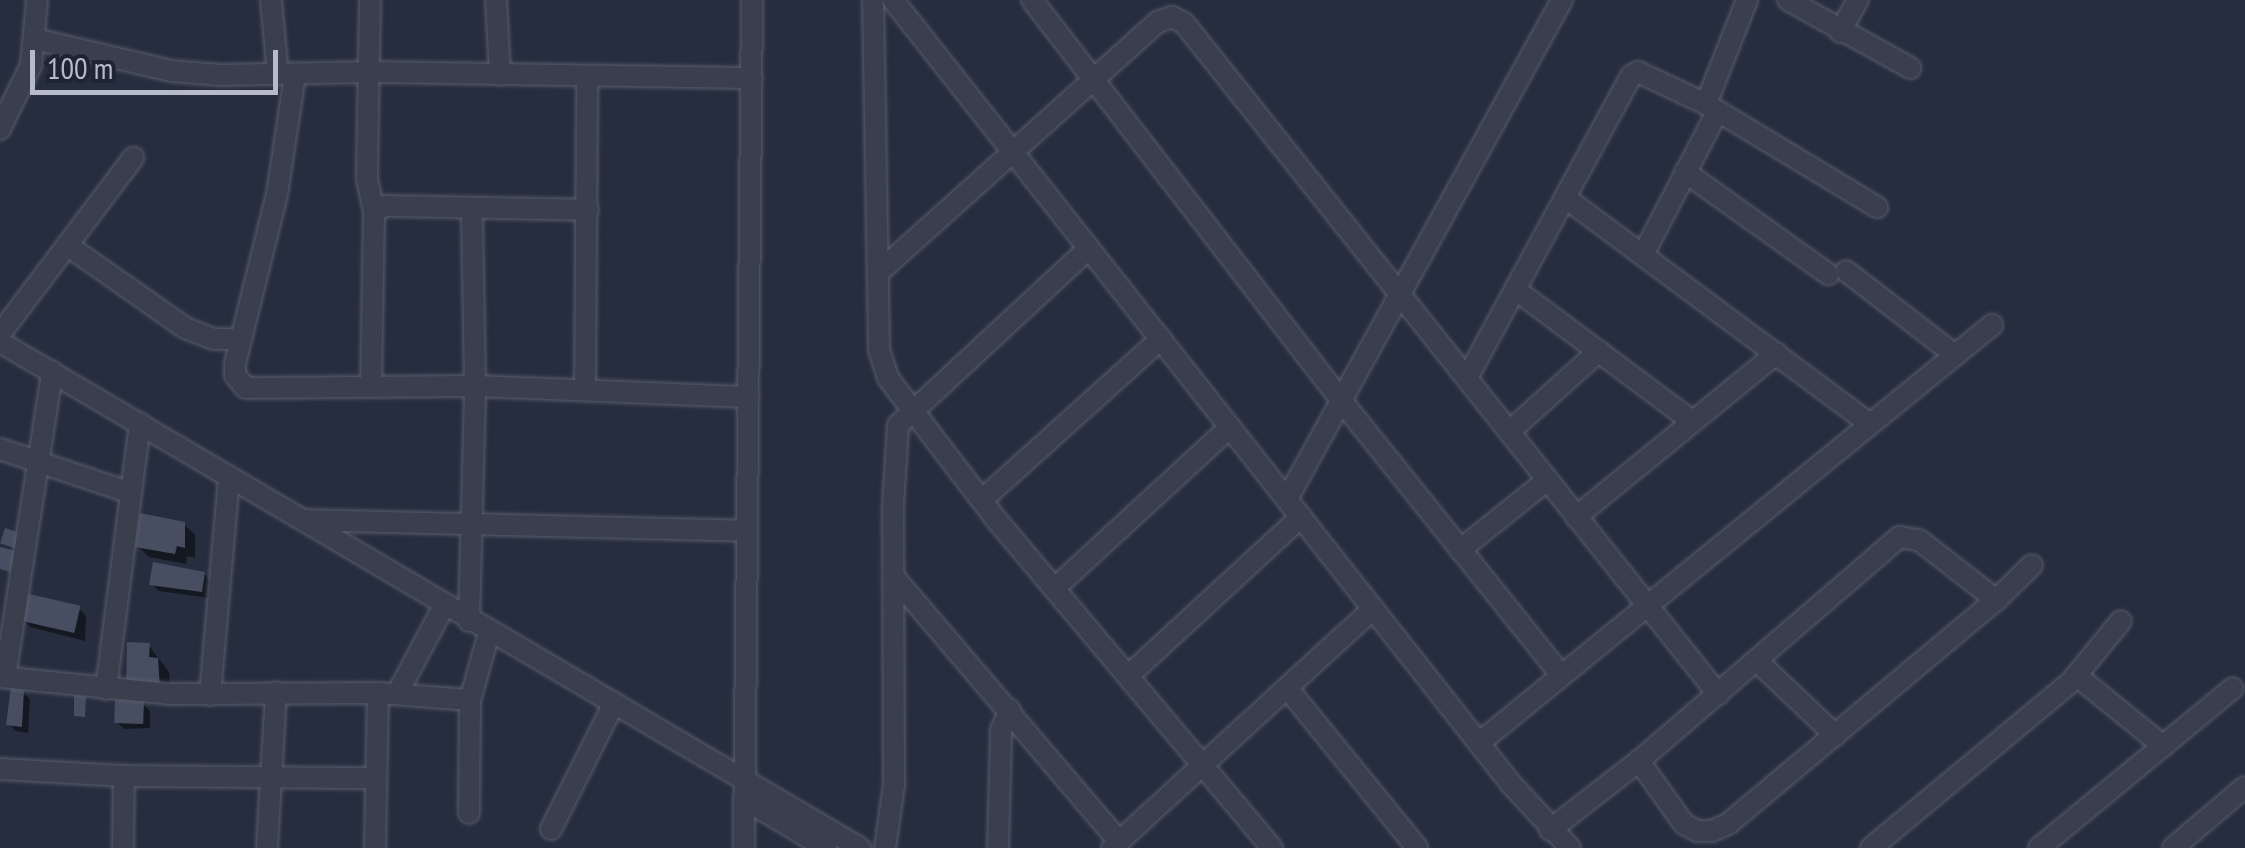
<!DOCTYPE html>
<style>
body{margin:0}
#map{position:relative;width:2245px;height:848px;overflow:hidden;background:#262d3e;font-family:"PT Sans Narrow",sans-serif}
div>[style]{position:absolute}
.shadow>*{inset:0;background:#0007}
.building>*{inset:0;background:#474e62;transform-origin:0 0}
.roads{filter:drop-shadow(0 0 2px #585d6c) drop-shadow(0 0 2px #585d6c)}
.minor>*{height:20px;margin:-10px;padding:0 10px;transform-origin:10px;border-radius:10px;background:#3a3f4e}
span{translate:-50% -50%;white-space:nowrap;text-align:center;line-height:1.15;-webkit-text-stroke:9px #1f2433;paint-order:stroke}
.scale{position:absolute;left:30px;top:50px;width:248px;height:45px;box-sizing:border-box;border:5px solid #b6bbc9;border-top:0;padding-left:12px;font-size:30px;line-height:35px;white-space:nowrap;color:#b6bbc9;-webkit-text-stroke:8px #1f2433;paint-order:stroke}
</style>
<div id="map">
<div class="shadow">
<div style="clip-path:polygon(184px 524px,195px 535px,195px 558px,187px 556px,186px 564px,149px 557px,138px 546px)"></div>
<div style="clip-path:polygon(204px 574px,211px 581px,209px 598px,159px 591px,152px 584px)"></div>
<div style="clip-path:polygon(79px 609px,86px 616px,85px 641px,30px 627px,23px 620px)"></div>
<div style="clip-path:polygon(149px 646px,169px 672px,170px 698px,139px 697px)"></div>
<div style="clip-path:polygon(22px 692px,30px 699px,28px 733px,16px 731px,9px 724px)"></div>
<div style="clip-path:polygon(143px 704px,150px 711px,150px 728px,124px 729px,117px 722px)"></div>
</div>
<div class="building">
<div style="clip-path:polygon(140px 513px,185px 522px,185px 548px,177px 546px,175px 554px,135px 547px)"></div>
<div style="left:5px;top:528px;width:16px;height:16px;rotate:18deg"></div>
<div style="clip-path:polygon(0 547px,16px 551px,10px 572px,0 569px)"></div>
<div style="clip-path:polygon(153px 562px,205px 572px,202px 592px,149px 585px)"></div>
<div style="left:25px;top:593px;width:57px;height:28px;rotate:13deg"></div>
<div style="clip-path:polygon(127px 642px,150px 643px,149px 657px,158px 658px,160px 688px,126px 687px)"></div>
<div style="clip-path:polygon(11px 686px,24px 690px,22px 727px,6px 725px)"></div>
<div style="clip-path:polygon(74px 695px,86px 697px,85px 717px,74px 716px)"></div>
<div style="left:115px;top:700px;width:29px;height:23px;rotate:2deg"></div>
</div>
<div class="roads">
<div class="minor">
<div style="left:271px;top:0;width:75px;rotate:84.7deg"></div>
<div style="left:370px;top:0;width:179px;rotate:91deg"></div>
<div style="left:367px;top:179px;width:33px;rotate:78deg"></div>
<div style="left:496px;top:0;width:75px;rotate:86.9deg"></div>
<div style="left:873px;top:0;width:350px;rotate:89deg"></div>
<div style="left:879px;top:350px;width:29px;rotate:72deg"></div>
<div style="left:888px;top:378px;width:176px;rotate:52.6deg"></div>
<div style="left:995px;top:518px;width:431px;rotate:50deg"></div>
<div style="left:893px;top:0;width:998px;rotate:51.75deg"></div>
<div style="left:1511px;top:784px;width:87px;rotate:47.3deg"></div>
<div style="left:1032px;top:0;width:504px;rotate:52.33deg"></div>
<div style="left:1340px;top:399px;width:354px;rotate:51.3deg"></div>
<div style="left:1788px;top:0;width:140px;rotate:29.1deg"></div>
<div style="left:1840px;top:32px;width:37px;rotate:-61deg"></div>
<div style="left:35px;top:39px;width:140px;rotate:13.2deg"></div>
<div style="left:171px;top:71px;width:50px;rotate:4.6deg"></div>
<div style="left:221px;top:75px;width:150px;rotate:-1.1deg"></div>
<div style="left:371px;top:72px;width:381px;rotate:0.9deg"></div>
<div style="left:295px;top:75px;width:120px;rotate:98.6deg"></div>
<div style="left:277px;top:194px;width:175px;rotate:103.9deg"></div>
<div style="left:235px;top:364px;width:11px;rotate:90deg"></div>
<div style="left:235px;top:375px;width:17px;rotate:50deg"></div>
<div style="left:246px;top:388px;width:229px;rotate:-0.5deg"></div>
<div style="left:475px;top:386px;width:274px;rotate:2.3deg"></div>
<div style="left:1706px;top:104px;width:112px;rotate:-68.5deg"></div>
<div style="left:0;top:129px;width:71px;rotate:-64.2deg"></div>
<div style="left:31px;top:65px;width:65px;rotate:-84.7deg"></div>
<div style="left:1685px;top:172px;width:176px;rotate:35.5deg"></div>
<div style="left:1567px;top:199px;width:377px;rotate:36.6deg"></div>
<div style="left:67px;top:245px;width:144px;rotate:35.1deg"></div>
<div style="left:185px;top:328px;width:30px;rotate:21deg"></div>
<div style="left:213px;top:339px;width:26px"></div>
<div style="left:1644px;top:253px;width:159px;rotate:-62.6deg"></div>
<div style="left:1846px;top:271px;width:138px;rotate:37.6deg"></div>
<div style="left:879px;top:272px;width:375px;rotate:-41.9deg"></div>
<div style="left:1158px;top:22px;width:15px;rotate:-20deg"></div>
<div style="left:1172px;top:17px;width:13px;rotate:27deg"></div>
<div style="left:1184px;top:23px;width:858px;rotate:51.49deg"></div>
<div style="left:1516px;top:290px;width:219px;rotate:36.7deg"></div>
<div style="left:0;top:334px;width:221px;rotate:-52.9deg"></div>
<div style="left:0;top:342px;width:998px;rotate:30.47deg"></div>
<div style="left:1467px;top:378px;width:344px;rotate:-61.5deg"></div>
<div style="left:1631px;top:76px;width:8px;rotate:-30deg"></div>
<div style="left:1638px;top:72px;width:75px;rotate:25.2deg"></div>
<div style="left:1706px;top:104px;width:200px;rotate:31.1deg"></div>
<div style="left:371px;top:387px;width:176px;rotate:-89deg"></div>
<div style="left:374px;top:211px;width:12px;rotate:-24deg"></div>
<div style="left:385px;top:206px;width:203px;rotate:1.1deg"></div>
<div style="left:585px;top:390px;width:314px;rotate:-89.6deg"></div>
<div style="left:1509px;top:432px;width:121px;rotate:-42deg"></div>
<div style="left:0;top:449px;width:135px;rotate:18.6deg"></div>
<div style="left:1287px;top:499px;width:570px;rotate:-61.14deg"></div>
<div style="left:982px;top:500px;width:241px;rotate:-42deg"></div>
<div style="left:1576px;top:517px;width:259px;rotate:-39.2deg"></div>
<div style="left:303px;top:520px;width:443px;rotate:1.4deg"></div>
<div style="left:1460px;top:550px;width:110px;rotate:-38.7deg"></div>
<div style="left:894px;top:577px;width:347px;rotate:49.6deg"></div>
<div style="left:1055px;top:588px;width:238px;rotate:-42.6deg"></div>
<div style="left:469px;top:621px;width:235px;rotate:-88.5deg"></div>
<div style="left:475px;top:386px;width:178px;rotate:-91deg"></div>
<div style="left:1757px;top:661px;width:108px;rotate:43.5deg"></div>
<div style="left:1129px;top:675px;width:234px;rotate:-42.6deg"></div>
<div style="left:2077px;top:676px;width:111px;rotate:39.1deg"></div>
<div style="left:0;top:677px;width:172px;rotate:5.7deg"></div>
<div style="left:171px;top:694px;width:207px;rotate:-0.3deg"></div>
<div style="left:378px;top:693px;width:92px;rotate:4.4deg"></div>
<div style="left:470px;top:700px;width:70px;rotate:-74.2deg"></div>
<div style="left:5px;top:677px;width:309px;rotate:-81.2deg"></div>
<div style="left:106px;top:689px;width:268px;rotate:-82.7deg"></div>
<div style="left:1288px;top:689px;width:205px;rotate:50.9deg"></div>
<div style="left:397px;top:694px;width:100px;rotate:-61.9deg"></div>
<div style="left:210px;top:695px;width:219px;rotate:-85deg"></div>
<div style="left:1479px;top:743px;width:662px;rotate:-39.17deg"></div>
<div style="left:1639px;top:761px;width:77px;rotate:54.5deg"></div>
<div style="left:1684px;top:824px;width:15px;rotate:28deg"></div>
<div style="left:1697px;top:831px;width:15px"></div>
<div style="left:1712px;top:831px;width:17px;rotate:-24deg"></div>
<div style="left:1728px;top:824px;width:349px;rotate:-39.9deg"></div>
<div style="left:1996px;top:600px;width:50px;rotate:-44.2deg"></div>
<div style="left:0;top:769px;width:124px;rotate:3.2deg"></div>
<div style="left:124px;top:776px;width:252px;rotate:0.5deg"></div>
<div style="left:744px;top:799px;width:96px;rotate:30.9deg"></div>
<div style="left:469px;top:813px;width:113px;rotate:-89.5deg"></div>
<div style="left:551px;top:829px;width:141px;rotate:-63.4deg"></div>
<div style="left:1550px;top:830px;width:113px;rotate:-37.8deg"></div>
<div style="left:1639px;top:761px;width:343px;rotate:-40.7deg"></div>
<div style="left:1899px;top:537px;width:20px;rotate:9deg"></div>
<div style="left:1919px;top:540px;width:98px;rotate:37.9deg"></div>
<div style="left:123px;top:848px;width:72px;rotate:-89.2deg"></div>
<div style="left:267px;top:848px;width:156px;rotate:-86.7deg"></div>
<div style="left:375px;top:848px;width:155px;rotate:-88.9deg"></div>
<div style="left:744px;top:848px;width:848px;rotate:-89.46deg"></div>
<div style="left:885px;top:848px;width:64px;rotate:-81.9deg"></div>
<div style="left:894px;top:785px;width:278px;rotate:-90.2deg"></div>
<div style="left:893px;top:507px;width:82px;rotate:-86.5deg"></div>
<div style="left:898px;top:425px;width:260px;rotate:-42.8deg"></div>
<div style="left:998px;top:848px;width:118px;rotate:-88.5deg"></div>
<div style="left:1001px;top:730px;width:22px;rotate:-66deg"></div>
<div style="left:1112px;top:848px;width:354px;rotate:-42.5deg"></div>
<div style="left:1871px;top:848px;width:259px;rotate:-39.7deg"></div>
<div style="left:2070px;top:683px;width:80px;rotate:-50.6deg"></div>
<div style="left:2039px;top:848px;width:251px;rotate:-39.5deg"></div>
<div style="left:2173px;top:848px;width:94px;rotate:-40.3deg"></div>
</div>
</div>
<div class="scale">100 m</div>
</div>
